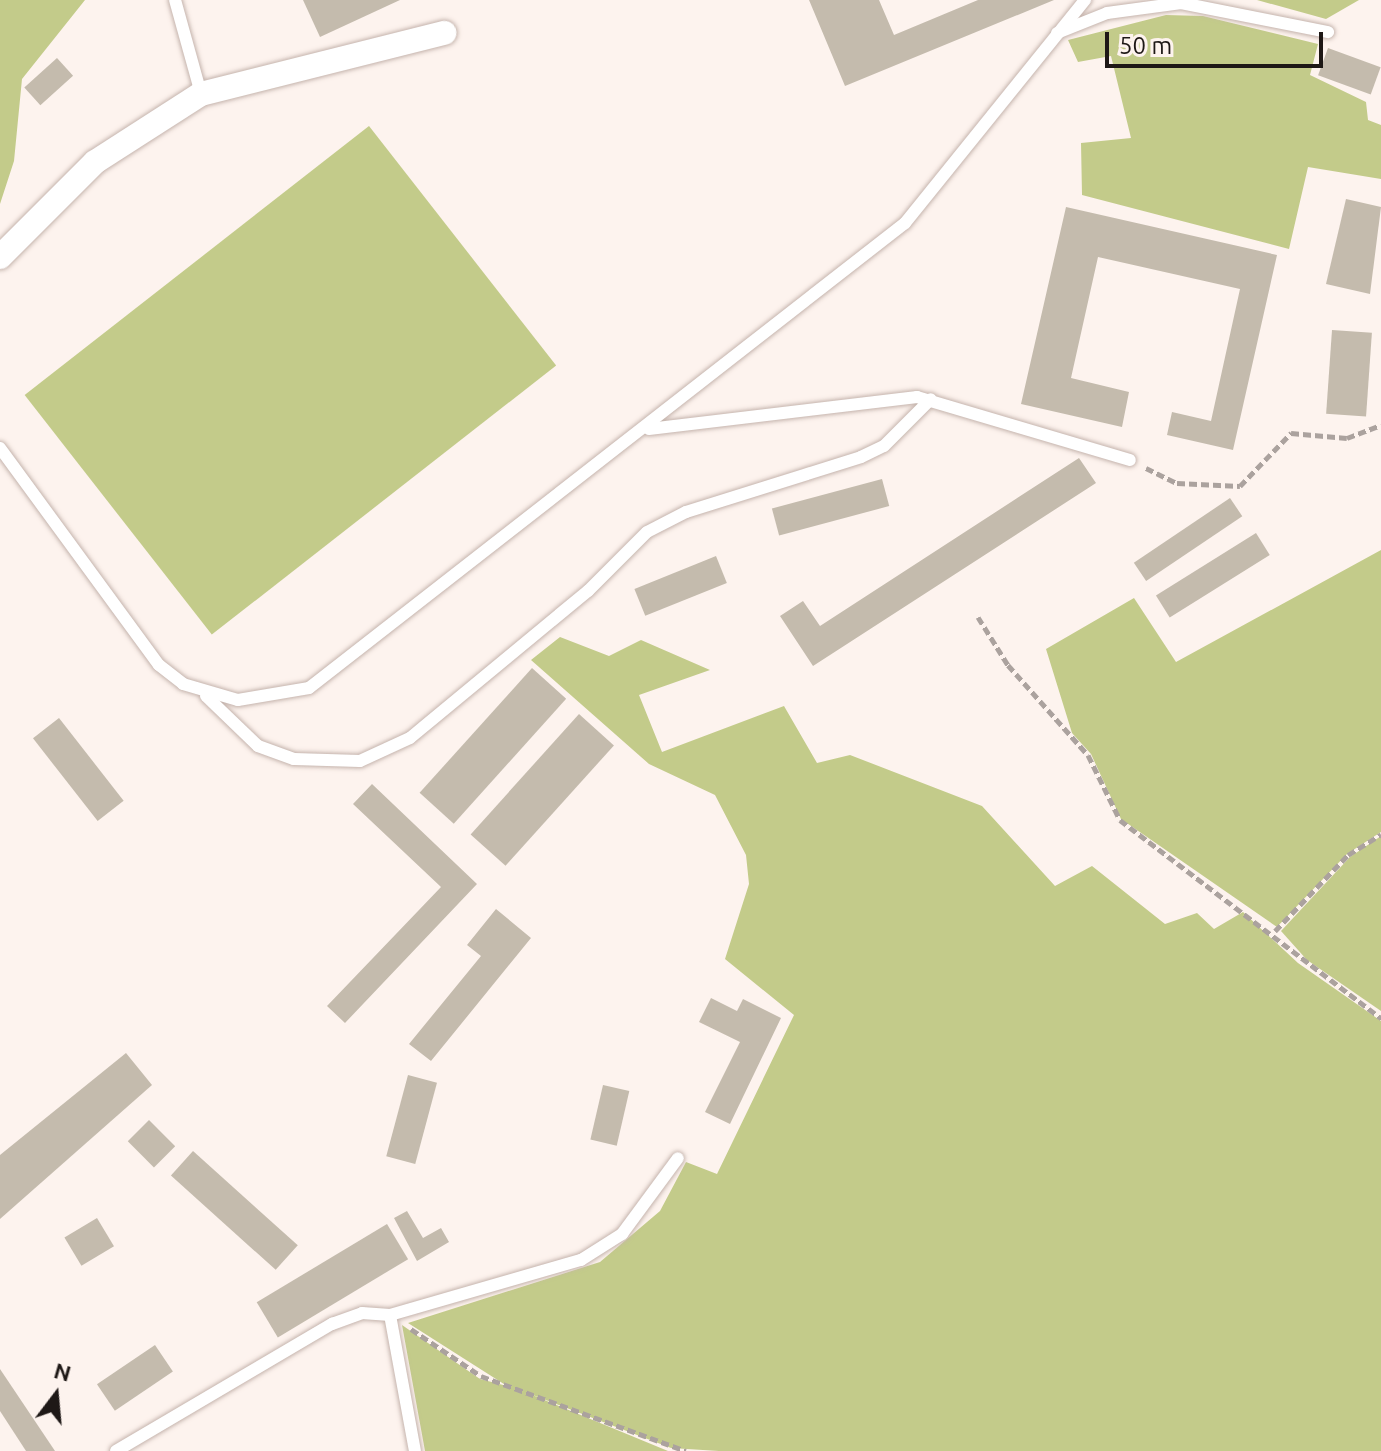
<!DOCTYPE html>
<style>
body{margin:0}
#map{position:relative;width:1381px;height:1451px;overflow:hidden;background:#fdf3ee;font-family:Ubuntu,sans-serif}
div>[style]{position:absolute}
.green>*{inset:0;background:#c3cb8a;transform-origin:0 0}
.building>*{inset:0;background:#c4bbad;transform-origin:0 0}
.path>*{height:5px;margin-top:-2.5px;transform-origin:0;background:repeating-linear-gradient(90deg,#aba29e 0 8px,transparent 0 12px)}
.roads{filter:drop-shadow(0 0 2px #c5b4ad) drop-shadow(0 0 2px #c5b4ad)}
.service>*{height:12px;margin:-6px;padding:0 6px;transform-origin:6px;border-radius:6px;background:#fff}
.minor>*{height:24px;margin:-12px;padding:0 12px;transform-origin:12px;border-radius:12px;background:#fff}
span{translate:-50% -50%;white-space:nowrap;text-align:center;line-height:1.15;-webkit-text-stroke:7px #fdf3ee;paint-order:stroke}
.north{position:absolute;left:16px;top:1355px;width:80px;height:80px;-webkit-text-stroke:6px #fdf3ee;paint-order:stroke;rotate:16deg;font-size:22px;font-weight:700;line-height:32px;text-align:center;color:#1e1816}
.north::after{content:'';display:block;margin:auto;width:28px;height:36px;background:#1e1816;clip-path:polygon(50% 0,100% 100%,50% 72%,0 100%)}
.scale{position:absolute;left:1105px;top:32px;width:218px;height:36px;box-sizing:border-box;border:4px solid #1e1816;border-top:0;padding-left:10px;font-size:24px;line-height:28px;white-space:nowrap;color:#1e1816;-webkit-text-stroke:6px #fdf3ee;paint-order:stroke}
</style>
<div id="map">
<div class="green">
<div style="clip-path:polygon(0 0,85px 0,22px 79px,14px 161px,0 204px)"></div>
<div style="clip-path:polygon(1257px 0,1359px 0,1326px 19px)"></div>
<div style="clip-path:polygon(1166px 15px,1203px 16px,1318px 44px,1310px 75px,1366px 102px,1368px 120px,1381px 125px,1381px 179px,1308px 167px,1289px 249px,1082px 195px,1081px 143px,1131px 138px,1111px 56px,1078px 62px,1068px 40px)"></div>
<div style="left:369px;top:126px;width:304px;height:437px;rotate:52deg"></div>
<div style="clip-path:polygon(1381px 550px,1381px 832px,1347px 854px,1277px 927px,1121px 819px,1091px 754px,1072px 733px,1046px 649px,1134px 598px,1176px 662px)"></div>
<div style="clip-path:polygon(560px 637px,609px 656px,641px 640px,710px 670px,639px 695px,662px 752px,784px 706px,817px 763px,850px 755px,982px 806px,1055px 886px,1092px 866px,1165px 924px,1197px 913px,1214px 929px,1243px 912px,1298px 963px,1381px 1021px,1381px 1451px,719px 1451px,671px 1448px,525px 1392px,668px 1451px,425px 1451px,402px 1325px,480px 1379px,507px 1386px,408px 1323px,600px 1262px,660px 1211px,686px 1162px,717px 1174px,794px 1015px,725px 959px,749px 884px,746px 855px,715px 795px,649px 764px,531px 660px)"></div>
<div style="clip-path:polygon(1381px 836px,1381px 1011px,1307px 960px,1281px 931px,1350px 857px)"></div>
</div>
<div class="building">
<div style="clip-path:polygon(303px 0,400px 0,320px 37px)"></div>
<div style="clip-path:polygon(809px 0,879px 0,894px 35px,978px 0,1054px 0,845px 86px)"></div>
<div style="left:1328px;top:48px;width:56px;height:29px;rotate:20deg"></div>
<div style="left:57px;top:58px;width:24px;height:44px;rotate:48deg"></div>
<div style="clip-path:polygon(1346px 199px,1381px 207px,1370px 294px,1326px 284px)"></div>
<div style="clip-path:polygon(1066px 207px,1277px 255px,1233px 450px,1167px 435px,1172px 412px,1211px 421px,1240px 289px,1098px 257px,1071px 378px,1129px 392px,1122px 427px,1021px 404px)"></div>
<div style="left:1332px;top:330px;width:40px;height:84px;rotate:4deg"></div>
<div style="clip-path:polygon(1079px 458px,1096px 483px,813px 666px,780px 616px,803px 601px,820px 626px)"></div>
<div style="left:882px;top:479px;width:28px;height:114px;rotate:75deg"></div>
<div style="left:1230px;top:498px;width:22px;height:116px;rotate:56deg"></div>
<div style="left:1256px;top:533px;width:26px;height:118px;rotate:58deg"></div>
<div style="left:716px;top:556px;width:29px;height:88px;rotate:68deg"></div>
<div style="left:532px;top:668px;width:46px;height:168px;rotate:42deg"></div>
<div style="left:579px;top:714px;width:47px;height:162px;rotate:42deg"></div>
<div style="left:59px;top:718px;width:105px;height:33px;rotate:52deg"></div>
<div style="clip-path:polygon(372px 784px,477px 884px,345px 1023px,327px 1006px,441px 887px,353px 804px)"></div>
<div style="clip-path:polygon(496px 909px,531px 938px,431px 1061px,409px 1044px,481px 956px,467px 945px)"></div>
<div style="clip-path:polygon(711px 998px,737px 1011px,743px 999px,781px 1018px,730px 1124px,705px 1112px,740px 1042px,699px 1022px)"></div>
<div style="clip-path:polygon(126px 1053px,152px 1085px,0 1219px,0 1155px)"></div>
<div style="left:408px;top:1075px;width:30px;height:84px;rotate:15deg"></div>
<div style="left:603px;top:1085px;width:27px;height:56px;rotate:13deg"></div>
<div style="left:149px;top:1120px;width:37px;height:30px;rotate:45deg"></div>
<div style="left:193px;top:1151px;width:141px;height:33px;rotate:42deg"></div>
<div style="clip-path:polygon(407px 1211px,423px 1238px,441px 1228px,449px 1242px,417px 1261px,394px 1218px)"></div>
<div style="left:97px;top:1218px;width:33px;height:38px;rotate:59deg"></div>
<div style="left:387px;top:1224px;width:41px;height:152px;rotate:59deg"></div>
<div style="left:155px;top:1345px;width:32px;height:70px;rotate:56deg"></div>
<div style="clip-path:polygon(0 1369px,55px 1451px,26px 1451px,0 1411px)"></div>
</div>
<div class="path">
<div style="left:1146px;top:468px;width:34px;rotate:26deg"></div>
<div style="left:1177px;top:483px;width:63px;rotate:2.7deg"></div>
<div style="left:1240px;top:486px;width:74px;rotate:-46.1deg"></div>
<div style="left:1291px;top:433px;width:56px;rotate:5.1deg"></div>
<div style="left:1347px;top:438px;width:36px;rotate:-21deg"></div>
<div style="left:978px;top:617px;width:57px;rotate:58deg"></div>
<div style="left:1008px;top:665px;width:120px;rotate:48.4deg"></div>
<div style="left:1088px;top:755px;width:72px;rotate:63.8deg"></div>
<div style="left:1120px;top:820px;width:328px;rotate:37.2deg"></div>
<div style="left:1275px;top:931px;width:105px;rotate:-46.2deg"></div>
<div style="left:1348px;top:855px;width:39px;rotate:-32deg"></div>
<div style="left:411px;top:1329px;width:84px;rotate:33.9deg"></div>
<div style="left:481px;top:1376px;width:218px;rotate:20.1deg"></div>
</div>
<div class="roads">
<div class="service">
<div style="left:175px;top:0;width:98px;rotate:74.5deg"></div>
<div style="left:1057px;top:33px;width:54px;rotate:-21.8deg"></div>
<div style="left:1107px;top:13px;width:75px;rotate:-7.7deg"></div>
<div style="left:1181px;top:3px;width:150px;rotate:11.2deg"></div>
<div style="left:649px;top:429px;width:270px;rotate:-6.8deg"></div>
<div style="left:917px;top:397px;width:222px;rotate:16.5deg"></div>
<div style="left:0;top:448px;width:269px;rotate:53.8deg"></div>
<div style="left:159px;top:665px;width:31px;rotate:38deg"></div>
<div style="left:183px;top:684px;width:57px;rotate:16.2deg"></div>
<div style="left:238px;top:700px;width:72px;rotate:-9.6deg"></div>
<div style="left:309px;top:688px;width:756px;rotate:-37.96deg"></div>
<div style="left:905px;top:223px;width:287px;rotate:-51.1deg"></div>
<div style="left:206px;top:696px;width:72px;rotate:43.9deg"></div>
<div style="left:258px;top:746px;width:38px;rotate:20deg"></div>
<div style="left:294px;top:759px;width:66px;rotate:1.7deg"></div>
<div style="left:360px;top:761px;width:55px;rotate:-24.7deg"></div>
<div style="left:410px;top:738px;width:231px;rotate:-39.6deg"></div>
<div style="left:588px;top:591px;width:83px;rotate:-45deg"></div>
<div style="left:647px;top:532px;width:44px;rotate:-27.1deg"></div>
<div style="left:686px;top:512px;width:183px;rotate:-17.4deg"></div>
<div style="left:861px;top:457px;width:25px;rotate:-26deg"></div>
<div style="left:884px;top:446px;width:66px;rotate:-45deg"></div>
<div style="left:390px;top:1315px;width:138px;rotate:79.6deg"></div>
<div style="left:116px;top:1451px;width:251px;rotate:-30.5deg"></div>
<div style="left:332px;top:1324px;width:32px;rotate:-20deg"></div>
<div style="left:362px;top:1313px;width:28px;rotate:4deg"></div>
<div style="left:390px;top:1315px;width:199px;rotate:-16.1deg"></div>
<div style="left:581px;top:1260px;width:49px;rotate:-32.4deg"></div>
<div style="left:622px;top:1234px;width:94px;rotate:-53.6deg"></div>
</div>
<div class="minor">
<div style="left:0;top:257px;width:134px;rotate:-45deg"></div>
<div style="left:95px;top:162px;width:126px;rotate:-32.7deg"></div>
<div style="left:201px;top:94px;width:251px;rotate:-14.1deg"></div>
</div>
</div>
<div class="north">N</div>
<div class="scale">50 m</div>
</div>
